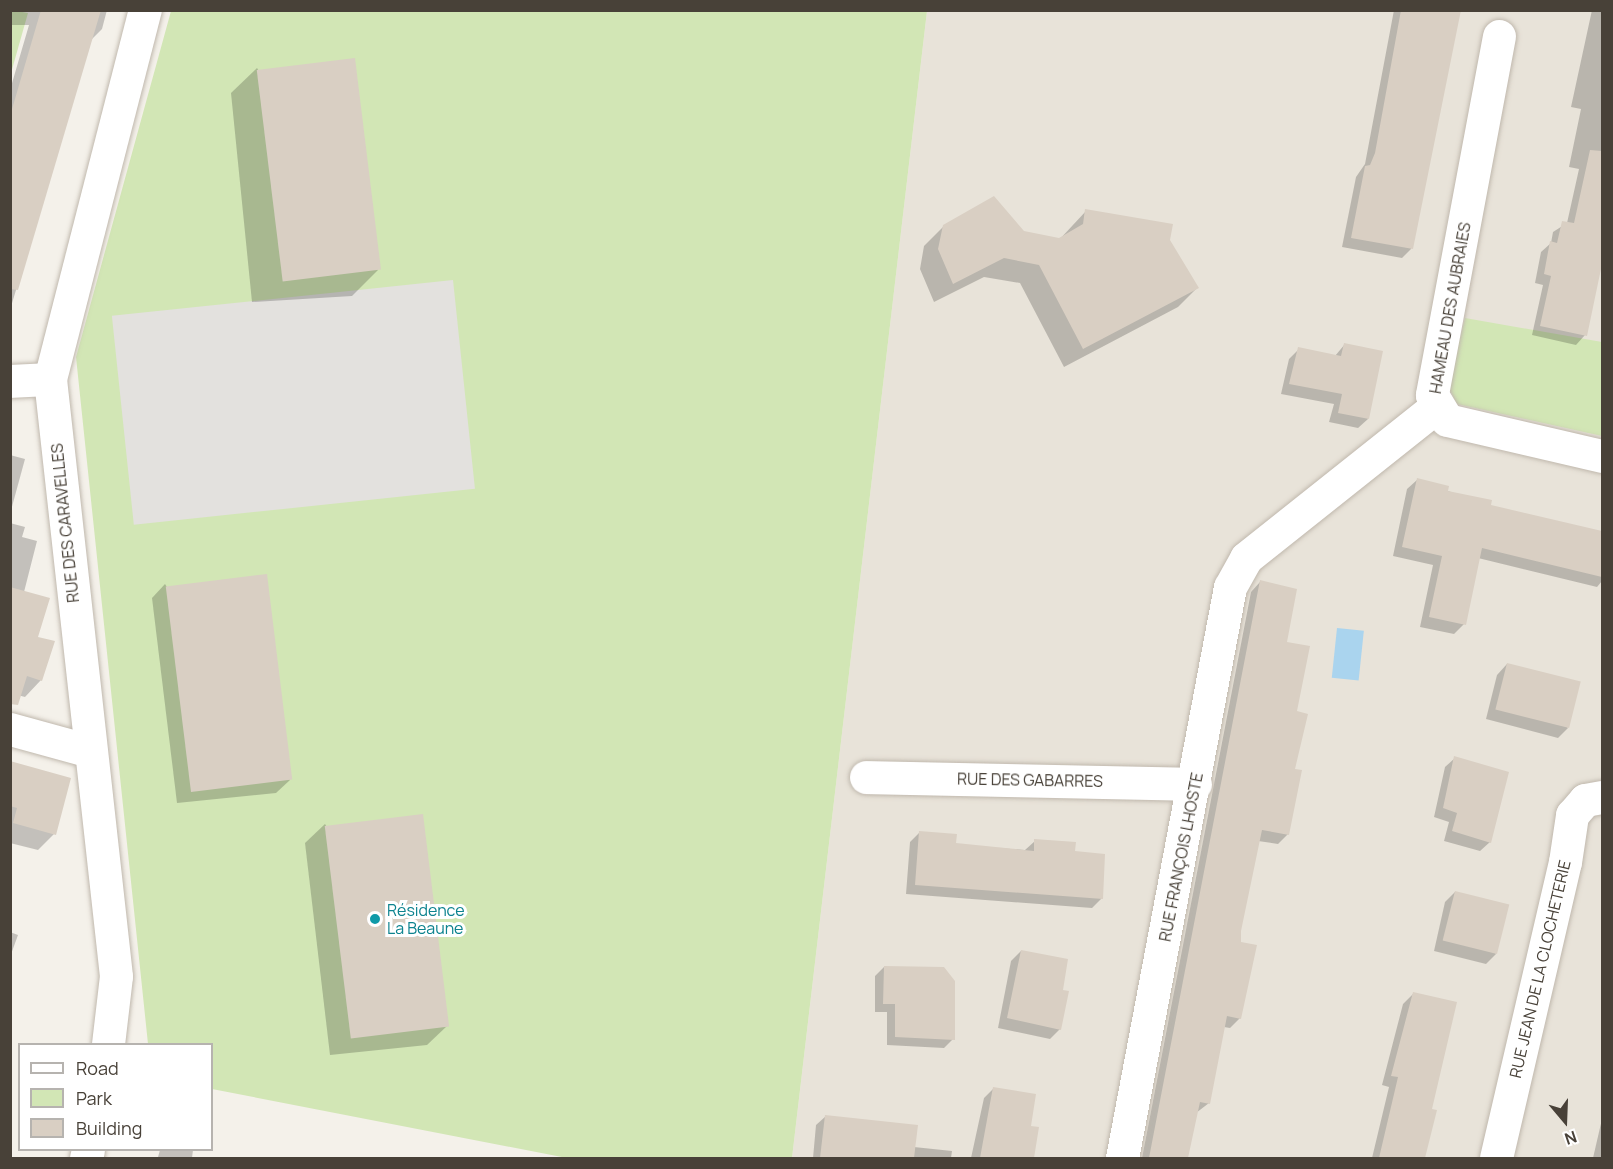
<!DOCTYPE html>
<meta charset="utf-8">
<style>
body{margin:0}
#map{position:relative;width:1613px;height:1169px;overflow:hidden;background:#f4f1ea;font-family:Manrope,sans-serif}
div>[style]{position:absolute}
.residential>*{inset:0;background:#e8e3d9}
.green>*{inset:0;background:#d2e6b5}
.parking>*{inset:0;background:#e3e1de;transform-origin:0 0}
.water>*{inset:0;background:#aad4ee;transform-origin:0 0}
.shadow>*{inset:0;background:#0003}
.building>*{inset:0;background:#d9cfc3;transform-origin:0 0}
.roads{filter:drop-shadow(0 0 2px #c0b8ad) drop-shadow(0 0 2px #c0b8ad)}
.street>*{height:33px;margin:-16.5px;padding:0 16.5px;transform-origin:16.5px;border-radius:16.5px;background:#fff}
.dots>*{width:16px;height:16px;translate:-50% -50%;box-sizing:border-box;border:3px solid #fff;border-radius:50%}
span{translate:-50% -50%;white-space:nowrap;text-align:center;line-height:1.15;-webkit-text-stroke:6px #fff;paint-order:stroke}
.street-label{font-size:16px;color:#484138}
.culture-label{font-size:16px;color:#0d838f}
.left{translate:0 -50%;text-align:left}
.frame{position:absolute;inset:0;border:12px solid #484138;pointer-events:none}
.legend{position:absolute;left:18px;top:1043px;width:195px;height:108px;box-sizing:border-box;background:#fff;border:2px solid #b6b3af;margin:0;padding:8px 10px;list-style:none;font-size:18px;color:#484138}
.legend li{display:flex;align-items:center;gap:12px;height:30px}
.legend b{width:30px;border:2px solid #b6b3af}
.north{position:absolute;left:1535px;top:1091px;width:60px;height:60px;-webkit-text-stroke:4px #fff;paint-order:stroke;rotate:161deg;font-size:16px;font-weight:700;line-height:24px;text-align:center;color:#484138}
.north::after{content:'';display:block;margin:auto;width:21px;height:27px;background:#484138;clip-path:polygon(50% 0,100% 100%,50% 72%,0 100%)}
</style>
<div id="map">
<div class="residential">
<div style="clip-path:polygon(927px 11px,1602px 11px,1602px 1158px,792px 1158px)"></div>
</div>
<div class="green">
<div style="clip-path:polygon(11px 10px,28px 13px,11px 73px,10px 11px)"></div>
<div style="clip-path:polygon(171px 11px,927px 11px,792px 1158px,567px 1158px,212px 1089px,212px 1044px,148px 1044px,76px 357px)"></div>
<div style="clip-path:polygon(1465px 318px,1602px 342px,1602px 436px,1457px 404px,1448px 386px)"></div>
</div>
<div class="parking">
<div style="left:453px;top:280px;width:210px;height:343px;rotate:84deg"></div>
</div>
<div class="water">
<div style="left:1337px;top:628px;width:27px;height:50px;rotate:6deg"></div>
</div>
<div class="shadow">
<div style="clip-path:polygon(10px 10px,107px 10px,102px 29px,91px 40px,10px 310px,10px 90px,29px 25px,10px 25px)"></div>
<div style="clip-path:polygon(1394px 10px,1460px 10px,1411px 249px,1402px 258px,1342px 247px,1356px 177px,1365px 164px)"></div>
<div style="clip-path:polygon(1592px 10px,1602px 10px,1602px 262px,1585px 335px,1576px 345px,1532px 335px,1543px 285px,1535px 283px,1541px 252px,1551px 243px,1553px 232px,1567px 223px,1579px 169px,1569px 167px,1581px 109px,1571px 107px)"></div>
<div style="clip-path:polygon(257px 68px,378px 270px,352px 296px,252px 302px,231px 93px)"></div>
<div style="clip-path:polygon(1086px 211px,1169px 240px,1197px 288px,1178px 307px,1064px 367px,1020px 283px,984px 277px,934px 302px,920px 269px,924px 246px,944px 226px,1023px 232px,1059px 240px)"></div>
<div style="clip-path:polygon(1345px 344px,1368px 419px,1358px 428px,1329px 422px,1334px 404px,1281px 394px,1289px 359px,1299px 349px,1335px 356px)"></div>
<div style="clip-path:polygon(10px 455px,25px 459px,10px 514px)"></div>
<div style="clip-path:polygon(1417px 480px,1490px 506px,1602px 533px,1602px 581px,1597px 587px,1478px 558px,1464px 624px,1454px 634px,1420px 627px,1433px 565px,1393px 556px,1407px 489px)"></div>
<div style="clip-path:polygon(10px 523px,25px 527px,22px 537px,37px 541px,24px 592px,36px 638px,41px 680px,25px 697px,10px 693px)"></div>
<div style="clip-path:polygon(1260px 582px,1285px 643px,1296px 712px,1288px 834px,1278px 844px,1258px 841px,1240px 930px,1240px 1018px,1230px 1028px,1224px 1027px,1209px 1103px,1196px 1113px,1187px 1158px,1142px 1158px,1251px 592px)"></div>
<div style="clip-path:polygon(165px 584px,290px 780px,276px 793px,177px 803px,152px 598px)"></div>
<div style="clip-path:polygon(1507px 664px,1568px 728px,1558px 738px,1486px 719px,1497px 675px)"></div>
<div style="clip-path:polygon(1455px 758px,1490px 842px,1480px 851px,1444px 841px,1449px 822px,1434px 817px,1445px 767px)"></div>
<div style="clip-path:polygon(10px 763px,54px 834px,38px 850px,10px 843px)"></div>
<div style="clip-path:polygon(325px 824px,447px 1026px,427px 1045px,330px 1055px,305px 843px)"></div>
<div style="clip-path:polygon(919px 833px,955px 845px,1025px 850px,1035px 841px,1073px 853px,1102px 898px,1092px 908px,906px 894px,910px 842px)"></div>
<div style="clip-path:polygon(1455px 892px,1496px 954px,1486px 964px,1434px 951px,1445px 902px)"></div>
<div style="clip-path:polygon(10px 932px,18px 935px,10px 957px)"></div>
<div style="clip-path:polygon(1021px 951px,1061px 991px,1060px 1029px,1050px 1039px,998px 1028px,1011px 961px)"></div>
<div style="clip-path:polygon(884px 967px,953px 1039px,944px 1048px,887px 1045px,887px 1012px,875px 1012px,875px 976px)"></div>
<div style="clip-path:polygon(1413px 994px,1430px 1110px,1435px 1111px,1423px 1158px,1372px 1158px,1389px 1087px,1382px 1085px,1403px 1004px)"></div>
<div style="clip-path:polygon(993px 1089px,1029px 1127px,1037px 1128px,1032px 1158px,971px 1158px,984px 1098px)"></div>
<div style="clip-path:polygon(826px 1116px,914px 1147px,952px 1151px,951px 1158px,813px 1158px,816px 1125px)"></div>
<div style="clip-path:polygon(1602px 1119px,1602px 1158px,1593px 1158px)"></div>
<div style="clip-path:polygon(160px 1150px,193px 1150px,192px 1158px,158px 1157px)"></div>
</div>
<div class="building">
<div style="clip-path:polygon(41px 10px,101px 10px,18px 290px,10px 289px,10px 116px)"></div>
<div style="clip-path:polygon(1401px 10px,1461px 10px,1413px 249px,1351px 238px,1365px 166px,1370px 165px,1375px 153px)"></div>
<div style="left:355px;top:58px;width:213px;height:99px;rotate:83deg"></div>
<div style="clip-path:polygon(1590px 150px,1602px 151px,1602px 264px,1587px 336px,1540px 326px,1551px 276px,1544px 274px,1550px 241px,1557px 243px,1562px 221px,1574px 223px)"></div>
<div style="clip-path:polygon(994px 196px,1024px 231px,1059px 238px,1083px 224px,1085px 209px,1173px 224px,1170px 240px,1199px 288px,1083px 349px,1039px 265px,1004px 258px,953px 284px,938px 249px,943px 225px)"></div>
<div style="clip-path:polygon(1344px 343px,1383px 351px,1369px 419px,1338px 413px,1342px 394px,1289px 384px,1298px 347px,1341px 356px)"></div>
<div style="clip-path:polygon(1417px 478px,1449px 486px,1448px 491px,1492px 500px,1491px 505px,1602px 531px,1602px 577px,1482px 548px,1466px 625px,1429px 617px,1442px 556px,1402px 547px)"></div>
<div style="left:267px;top:574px;width:207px;height:102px;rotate:83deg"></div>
<div style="clip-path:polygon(1260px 580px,1297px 589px,1287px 642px,1310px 646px,1297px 711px,1308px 714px,1295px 769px,1302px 770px,1289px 835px,1262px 830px,1241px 931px,1241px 942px,1257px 945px,1241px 1019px,1227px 1016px,1210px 1104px,1200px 1102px,1188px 1158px,1149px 1158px)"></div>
<div style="clip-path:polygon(10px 587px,50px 598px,38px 637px,55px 641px,42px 681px,27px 676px,18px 705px,10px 704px)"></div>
<div style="left:1507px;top:663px;width:76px;height:48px;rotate:14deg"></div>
<div style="clip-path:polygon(1454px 756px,1509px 772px,1491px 843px,1452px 831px,1457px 813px,1443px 808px)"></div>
<div style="clip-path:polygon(10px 761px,71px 778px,56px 835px,13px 823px,17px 808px,10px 806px)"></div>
<div style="left:423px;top:814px;width:214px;height:99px;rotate:83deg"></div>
<div style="clip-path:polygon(919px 831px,957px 834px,956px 843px,1034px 851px,1034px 839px,1076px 842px,1075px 851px,1105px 854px,1103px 899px,915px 885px)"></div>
<div style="left:1455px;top:891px;width:56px;height:51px;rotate:14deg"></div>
<div style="clip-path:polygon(1021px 950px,1068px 959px,1063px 990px,1069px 991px,1061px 1030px,1007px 1018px)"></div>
<div style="clip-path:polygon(884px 966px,944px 967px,955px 981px,955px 1040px,895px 1037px,895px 1004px,883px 1004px)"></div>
<div style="clip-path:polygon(1413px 992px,1457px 1002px,1432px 1109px,1437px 1110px,1425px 1158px,1379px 1158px,1398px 1077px,1391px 1076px)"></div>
<div style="clip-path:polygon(993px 1087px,1036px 1094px,1031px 1126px,1039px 1127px,1034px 1158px,980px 1158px)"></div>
<div style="clip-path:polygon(825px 1115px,918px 1125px,914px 1158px,820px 1158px)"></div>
</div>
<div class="roads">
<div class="street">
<div style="left:1499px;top:36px;width:365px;rotate:100.6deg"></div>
<div style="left:1432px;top:395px;width:29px;rotate:59deg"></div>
<div style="left:1447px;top:420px;width:159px;rotate:13.1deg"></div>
<div style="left:10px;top:381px;width:40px;rotate:-2.9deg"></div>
<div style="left:10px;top:729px;width:83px;rotate:15.4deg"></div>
<div style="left:866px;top:777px;width:329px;rotate:1.2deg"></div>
<div style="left:108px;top:1044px;width:68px;rotate:-83.3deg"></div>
<div style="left:116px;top:976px;width:601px;rotate:-96.31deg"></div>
<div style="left:50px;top:379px;width:381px;rotate:-75.6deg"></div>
<div style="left:86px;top:1158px;width:8px;rotate:-76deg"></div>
<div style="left:1122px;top:1158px;width:581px;rotate:-79.29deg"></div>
<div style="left:1230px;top:587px;width:33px;rotate:-61deg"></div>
<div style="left:1246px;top:558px;width:243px;rotate:-38.5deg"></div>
<div style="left:1496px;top:1158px;width:304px;rotate:-76.9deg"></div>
<div style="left:1565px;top:862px;width:48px;rotate:-81.5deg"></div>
<div style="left:1572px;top:815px;width:20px;rotate:-49deg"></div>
<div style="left:1585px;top:800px;width:17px;rotate:-10deg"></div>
</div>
</div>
<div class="dots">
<div style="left:375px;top:919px;background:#0f9aa8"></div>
</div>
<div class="street-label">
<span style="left:1450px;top:308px;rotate:-80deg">HAMEAU DES AUBRAIES</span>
<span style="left:65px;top:523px;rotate:-96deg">RUE DES CARAVELLES</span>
<span style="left:1030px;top:780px;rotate:1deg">RUE DES GABARRES</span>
<span style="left:1181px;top:857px;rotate:-79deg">RUE FRANÇOIS LHOSTE</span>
<span style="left:1540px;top:969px;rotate:-77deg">RUE JEAN DE LA CLOCHETERIE</span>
</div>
<div class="culture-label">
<span class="left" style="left:387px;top:919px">Résidence<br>La Beaune</span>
</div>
<div class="frame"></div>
<ul class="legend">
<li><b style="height:8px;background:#fff"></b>Road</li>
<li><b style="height:16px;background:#d2e6b5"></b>Park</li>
<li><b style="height:16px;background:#d9cfc3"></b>Building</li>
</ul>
<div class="north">N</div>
</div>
